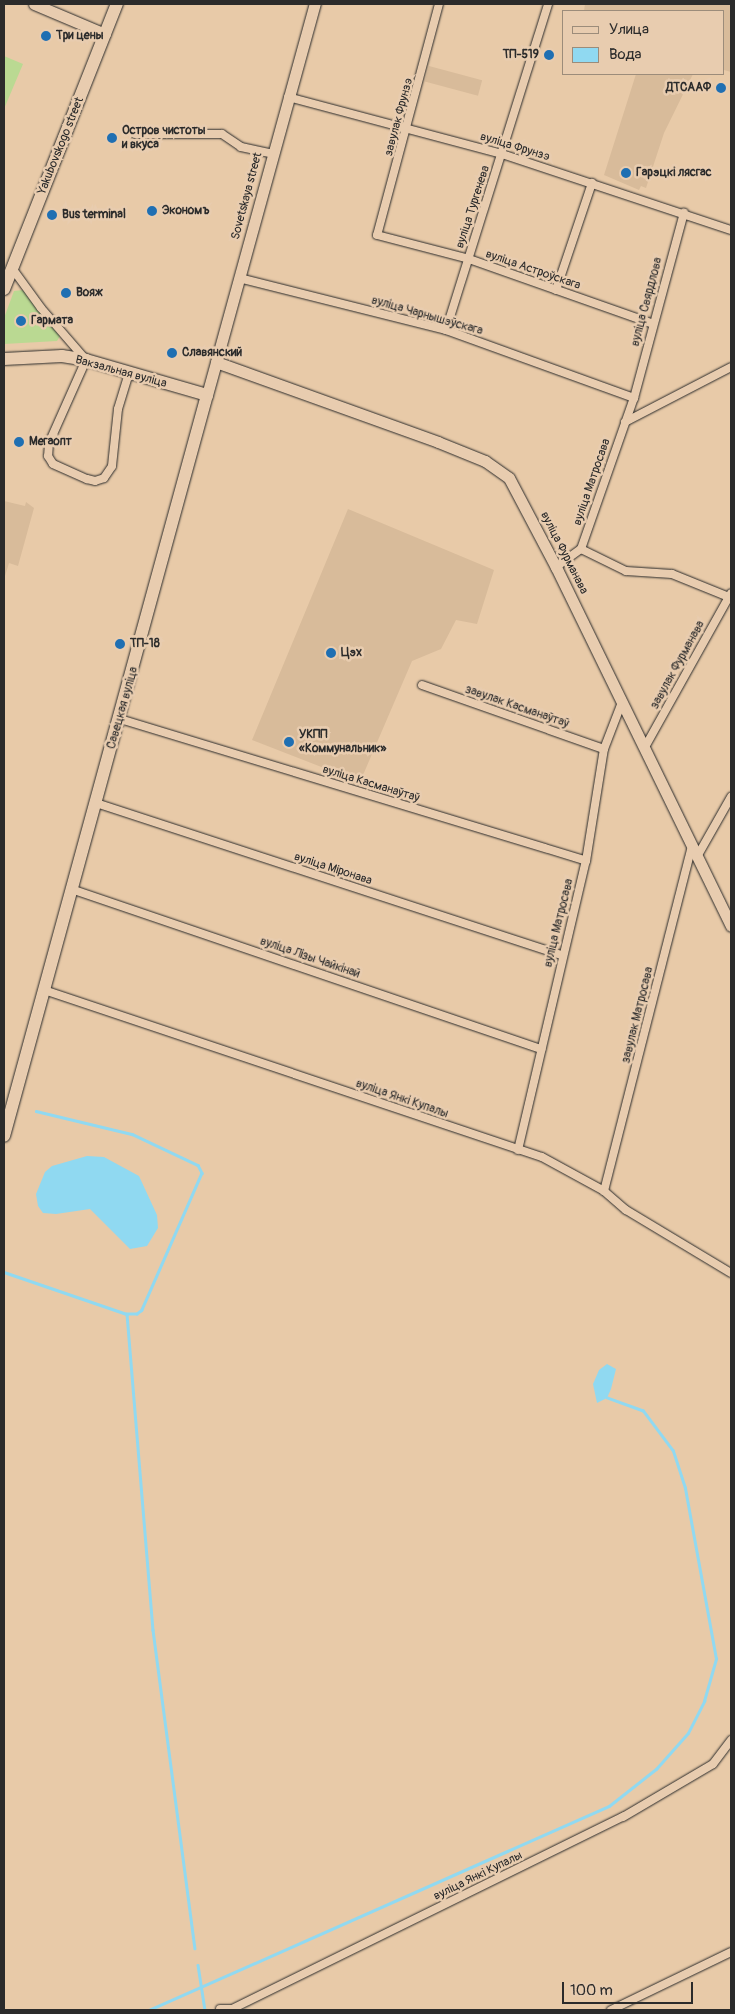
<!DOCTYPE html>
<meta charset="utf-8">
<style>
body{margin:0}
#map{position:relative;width:735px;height:2014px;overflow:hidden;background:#e8caa8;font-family:Pangolin,sans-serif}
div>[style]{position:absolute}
.built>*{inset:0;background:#d8bb9a;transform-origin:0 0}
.green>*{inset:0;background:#bad992}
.water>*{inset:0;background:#90d9f1}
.stream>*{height:2.5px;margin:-1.25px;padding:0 1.25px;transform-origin:1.25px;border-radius:1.25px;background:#90d9f1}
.roads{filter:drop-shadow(0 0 1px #2b2b2b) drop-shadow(0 0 1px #2b2b2b)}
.street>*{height:8px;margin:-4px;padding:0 4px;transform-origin:4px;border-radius:4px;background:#e8ccaf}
.secondary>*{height:11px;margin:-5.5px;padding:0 5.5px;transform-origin:5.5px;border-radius:5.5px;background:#e8ccaf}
.primary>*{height:12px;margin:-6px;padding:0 6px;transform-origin:6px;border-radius:6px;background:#e8ccaf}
.dots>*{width:14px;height:14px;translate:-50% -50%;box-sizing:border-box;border:2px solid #e8ccaf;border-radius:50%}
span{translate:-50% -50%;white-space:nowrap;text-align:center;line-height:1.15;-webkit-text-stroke:5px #e8ccaf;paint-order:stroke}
.poi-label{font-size:12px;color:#2b2b2b;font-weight:700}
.left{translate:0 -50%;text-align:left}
.right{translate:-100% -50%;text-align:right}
.street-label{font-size:12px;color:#2b2b2b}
.frame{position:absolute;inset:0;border:5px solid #2b2b2b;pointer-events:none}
.legend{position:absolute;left:562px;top:10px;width:162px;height:65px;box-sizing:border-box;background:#e8ccaf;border:1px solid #9c8c7a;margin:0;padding:6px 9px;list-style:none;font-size:15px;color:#2b2b2b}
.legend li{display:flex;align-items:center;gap:10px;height:25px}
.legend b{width:25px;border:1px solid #9c8c7a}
.scale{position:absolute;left:562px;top:1982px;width:131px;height:22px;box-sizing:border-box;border:2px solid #2b2b2b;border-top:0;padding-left:6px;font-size:15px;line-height:18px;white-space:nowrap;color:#2b2b2b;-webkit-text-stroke:4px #e8ccaf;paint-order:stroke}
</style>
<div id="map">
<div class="built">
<div style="clip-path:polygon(585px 4px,731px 4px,731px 72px,724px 70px,724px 11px,584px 11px)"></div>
<div style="left:429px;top:66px;width:55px;height:16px;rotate:15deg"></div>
<div style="clip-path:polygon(636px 74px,693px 74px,664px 133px,646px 188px,641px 186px,639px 190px,604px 175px)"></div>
<div style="clip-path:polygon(4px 501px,25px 506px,26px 502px,34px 508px,18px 566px,9px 563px,5px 576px)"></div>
<div style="clip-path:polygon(348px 509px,494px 570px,477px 624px,456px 620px,441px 649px,412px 661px,360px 782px,252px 740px)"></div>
</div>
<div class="green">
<div style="clip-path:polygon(4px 56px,23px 64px,4px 109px)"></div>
<div style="clip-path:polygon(23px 290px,60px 336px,57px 341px,4px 344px,4px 318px,14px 291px)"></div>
</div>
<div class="water">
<div style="clip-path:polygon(87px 1156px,104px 1157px,139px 1176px,157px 1215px,158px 1228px,147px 1246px,130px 1249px,90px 1209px,56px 1214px,43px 1213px,38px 1206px,36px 1194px,45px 1172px,52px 1166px)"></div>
<div style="clip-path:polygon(607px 1364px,616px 1369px,611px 1389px,607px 1398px,597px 1403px,593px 1384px,599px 1370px)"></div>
</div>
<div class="stream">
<div style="left:36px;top:1111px;width:99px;rotate:13.5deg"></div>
<div style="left:132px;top:1134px;width:73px;rotate:25.2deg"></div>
<div style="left:198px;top:1165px;width:9px;rotate:63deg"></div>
<div style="left:202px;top:1173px;width:150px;rotate:113.7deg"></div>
<div style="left:142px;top:1310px;width:6px;rotate:141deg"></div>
<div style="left:137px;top:1314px;width:10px;rotate:180deg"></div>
<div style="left:4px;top:1272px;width:130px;rotate:18.9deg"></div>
<div style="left:127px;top:1314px;width:317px;rotate:85.3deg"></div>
<div style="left:153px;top:1630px;width:321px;rotate:82.5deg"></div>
<div style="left:198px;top:1965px;width:46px;rotate:81.2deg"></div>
<div style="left:149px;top:2010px;width:503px;rotate:-23.92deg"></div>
<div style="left:609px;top:1806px;width:60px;rotate:-38.2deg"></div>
<div style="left:656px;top:1769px;width:48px;rotate:-48.4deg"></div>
<div style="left:688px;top:1733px;width:36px;rotate:-63deg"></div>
<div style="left:704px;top:1701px;width:44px;rotate:-74.1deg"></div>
<div style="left:716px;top:1659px;width:174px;rotate:-100.3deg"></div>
<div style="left:685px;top:1488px;width:39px;rotate:-108deg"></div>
<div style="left:673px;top:1451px;width:50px;rotate:-126.9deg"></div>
<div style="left:643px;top:1411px;width:38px;rotate:-160deg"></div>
</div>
<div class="roads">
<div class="street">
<div style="left:439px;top:4px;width:239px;rotate:105deg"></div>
<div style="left:377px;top:235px;width:95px;rotate:14.6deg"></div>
<div style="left:469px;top:259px;width:193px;rotate:19.4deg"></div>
<div style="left:288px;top:97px;width:221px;rotate:14.9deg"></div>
<div style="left:502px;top:154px;width:241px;rotate:18.4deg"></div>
<div style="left:135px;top:134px;width:87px"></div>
<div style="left:222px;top:134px;width:23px;rotate:34deg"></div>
<div style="left:241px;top:147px;width:33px;rotate:12deg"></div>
<div style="left:12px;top:268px;width:49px;rotate:54.1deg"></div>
<div style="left:41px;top:308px;width:69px;rotate:49.1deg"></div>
<div style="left:86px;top:360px;width:91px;rotate:114deg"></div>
<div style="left:49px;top:443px;width:13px;rotate:94deg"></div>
<div style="left:48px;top:456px;width:9px;rotate:58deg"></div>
<div style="left:53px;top:464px;width:37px;rotate:24deg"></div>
<div style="left:87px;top:479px;width:8px;rotate:14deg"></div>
<div style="left:95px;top:481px;width:9px;rotate:-18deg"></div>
<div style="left:104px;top:478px;width:14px;rotate:-56deg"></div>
<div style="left:112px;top:466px;width:57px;rotate:-84deg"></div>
<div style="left:118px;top:409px;width:37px;rotate:-73deg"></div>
<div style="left:239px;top:278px;width:213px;rotate:14.1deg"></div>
<div style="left:446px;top:330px;width:200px;rotate:19.9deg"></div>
<div style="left:556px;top:290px;width:113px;rotate:-71.4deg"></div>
<div style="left:446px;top:330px;width:342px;rotate:-72.6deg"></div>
<div style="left:625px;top:422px;width:119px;rotate:-27.4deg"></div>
<div style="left:581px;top:549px;width:50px;rotate:26.1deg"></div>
<div style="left:626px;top:571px;width:46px;rotate:3.7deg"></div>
<div style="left:672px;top:574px;width:64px;rotate:22.1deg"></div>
<div style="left:556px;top:567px;width:31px;rotate:-36deg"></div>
<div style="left:581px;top:549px;width:160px;rotate:-70.7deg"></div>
<div style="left:634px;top:398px;width:192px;rotate:-74.9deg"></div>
<div style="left:422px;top:685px;width:193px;rotate:19.4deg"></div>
<div style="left:120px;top:719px;width:487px;rotate:16.9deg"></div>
<div style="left:645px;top:747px;width:176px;rotate:-60.8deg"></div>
<div style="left:96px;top:803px;width:491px;rotate:18.1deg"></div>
<div style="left:698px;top:855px;width:67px;rotate:-60.4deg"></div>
<div style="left:71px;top:889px;width:497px;rotate:18.8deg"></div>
<div style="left:44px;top:990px;width:525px;rotate:18.54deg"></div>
<div style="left:542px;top:1157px;width:71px;rotate:28.7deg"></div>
<div style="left:604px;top:1191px;width:29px;rotate:41deg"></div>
<div style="left:626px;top:1210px;width:122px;rotate:31deg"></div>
<div style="left:518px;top:1150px;width:297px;rotate:-76.8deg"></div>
<div style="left:586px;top:861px;width:113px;rotate:-80.9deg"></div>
<div style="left:604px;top:749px;width:50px;rotate:-69deg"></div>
<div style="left:604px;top:1191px;width:356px;rotate:-75.7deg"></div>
<div style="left:220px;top:2009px;width:12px"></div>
<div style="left:232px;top:2009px;width:436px;rotate:-26.2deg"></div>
<div style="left:623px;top:1817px;width:104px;rotate:-30.5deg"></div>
<div style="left:713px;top:1764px;width:30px;rotate:-53deg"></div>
<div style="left:611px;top:2010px;width:133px;rotate:-25.8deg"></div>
</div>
<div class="secondary">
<div style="left:34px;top:4px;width:77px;rotate:22.9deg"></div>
<div style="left:216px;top:362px;width:236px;rotate:19.8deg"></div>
<div style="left:438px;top:442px;width:51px;rotate:22deg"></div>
<div style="left:485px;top:461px;width:29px;rotate:35deg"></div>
<div style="left:509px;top:478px;width:101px;rotate:62.2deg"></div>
<div style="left:556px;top:567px;width:399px;rotate:64deg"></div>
<div style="left:207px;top:395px;width:406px;rotate:-74.6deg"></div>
</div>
<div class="primary">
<div style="left:4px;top:289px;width:307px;rotate:-68.4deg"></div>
<div style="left:4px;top:359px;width:58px;rotate:-3deg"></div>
<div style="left:62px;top:356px;width:24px;rotate:9deg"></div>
<div style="left:86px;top:360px;width:126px;rotate:16.1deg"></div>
<div style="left:207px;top:395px;width:768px;rotate:105.32deg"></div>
</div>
</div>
<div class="dots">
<div style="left:46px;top:36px;background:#1f6fb2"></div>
<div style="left:549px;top:55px;background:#1f6fb2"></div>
<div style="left:721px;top:88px;background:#1f6fb2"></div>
<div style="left:112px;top:138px;background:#1f6fb2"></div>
<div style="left:626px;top:173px;background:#1f6fb2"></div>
<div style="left:152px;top:211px;background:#1f6fb2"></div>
<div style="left:52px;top:215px;background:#1f6fb2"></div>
<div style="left:66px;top:293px;background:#1f6fb2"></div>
<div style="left:21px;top:321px;background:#1f6fb2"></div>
<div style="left:172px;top:353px;background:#1f6fb2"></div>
<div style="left:19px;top:442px;background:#1f6fb2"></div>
<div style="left:120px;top:644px;background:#1f6fb2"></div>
<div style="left:331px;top:653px;background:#1f6fb2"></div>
<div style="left:289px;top:742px;background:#1f6fb2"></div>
</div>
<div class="poi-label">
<span class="left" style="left:56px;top:36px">Три цены</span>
<span class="right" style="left:539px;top:55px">ТП-519</span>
<span class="right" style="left:711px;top:88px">ДТСААФ</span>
<span class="left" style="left:122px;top:138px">Остров чистоты<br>и вкуса</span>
<span class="left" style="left:636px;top:173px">Гарэцкі лясгас</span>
<span class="left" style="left:162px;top:211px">Экономъ</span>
<span class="left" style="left:62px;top:215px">Bus terminal</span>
<span class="left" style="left:76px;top:293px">Вояж</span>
<span class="left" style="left:31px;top:321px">Гармата</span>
<span class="left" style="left:182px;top:353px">Славянский</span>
<span class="left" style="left:29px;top:442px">Мегаопт</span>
<span class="left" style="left:130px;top:644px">ТП-18</span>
<span class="left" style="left:341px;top:653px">Цэх</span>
<span class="left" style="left:299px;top:742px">УКПП<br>«Коммунальник»</span>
</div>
<div class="street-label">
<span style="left:399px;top:117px;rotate:-75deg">завулак Фрунзэ</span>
<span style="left:61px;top:146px;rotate:-68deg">Yakubovskogo street</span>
<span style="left:515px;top:147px;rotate:17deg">вуліца Фрунзэ</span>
<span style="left:247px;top:196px;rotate:-75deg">Sovetskaya street</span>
<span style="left:473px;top:207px;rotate:-72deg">вуліца Тургенева</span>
<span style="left:533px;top:270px;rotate:19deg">вуліца Астроўскага</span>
<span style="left:647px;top:302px;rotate:-75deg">вуліца Свярдлова</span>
<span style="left:427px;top:316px;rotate:16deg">вуліца Чарнышэўскага</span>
<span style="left:121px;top:372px;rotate:15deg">Вакзальная вуліца</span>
<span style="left:592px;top:482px;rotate:-71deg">вуліца Матросава</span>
<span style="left:564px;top:553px;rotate:63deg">вуліца Фурманава</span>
<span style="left:678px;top:665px;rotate:-61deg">завулак Фурманава</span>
<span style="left:517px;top:707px;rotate:19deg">завулак Касманаўтаў</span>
<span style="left:123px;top:708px;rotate:-74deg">Савецкая вуліца</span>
<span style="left:371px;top:784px;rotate:17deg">вуліца Касманаўтаў</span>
<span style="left:333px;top:869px;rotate:18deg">вуліца Міронава</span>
<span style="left:559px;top:923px;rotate:-76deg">вуліца Матросава</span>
<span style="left:310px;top:958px;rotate:19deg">вуліца Лізы Чайкінай</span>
<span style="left:638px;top:1015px;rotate:-76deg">завулак Матросава</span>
<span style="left:402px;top:1099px;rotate:19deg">вуліца Янкі Купалы</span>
<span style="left:478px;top:1876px;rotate:-26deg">вуліца Янкі Купалы</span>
</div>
<div class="frame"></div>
<ul class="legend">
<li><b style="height:6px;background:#e8ccaf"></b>Улица</li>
<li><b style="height:14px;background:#90d9f1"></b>Вода</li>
</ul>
<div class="scale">100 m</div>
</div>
